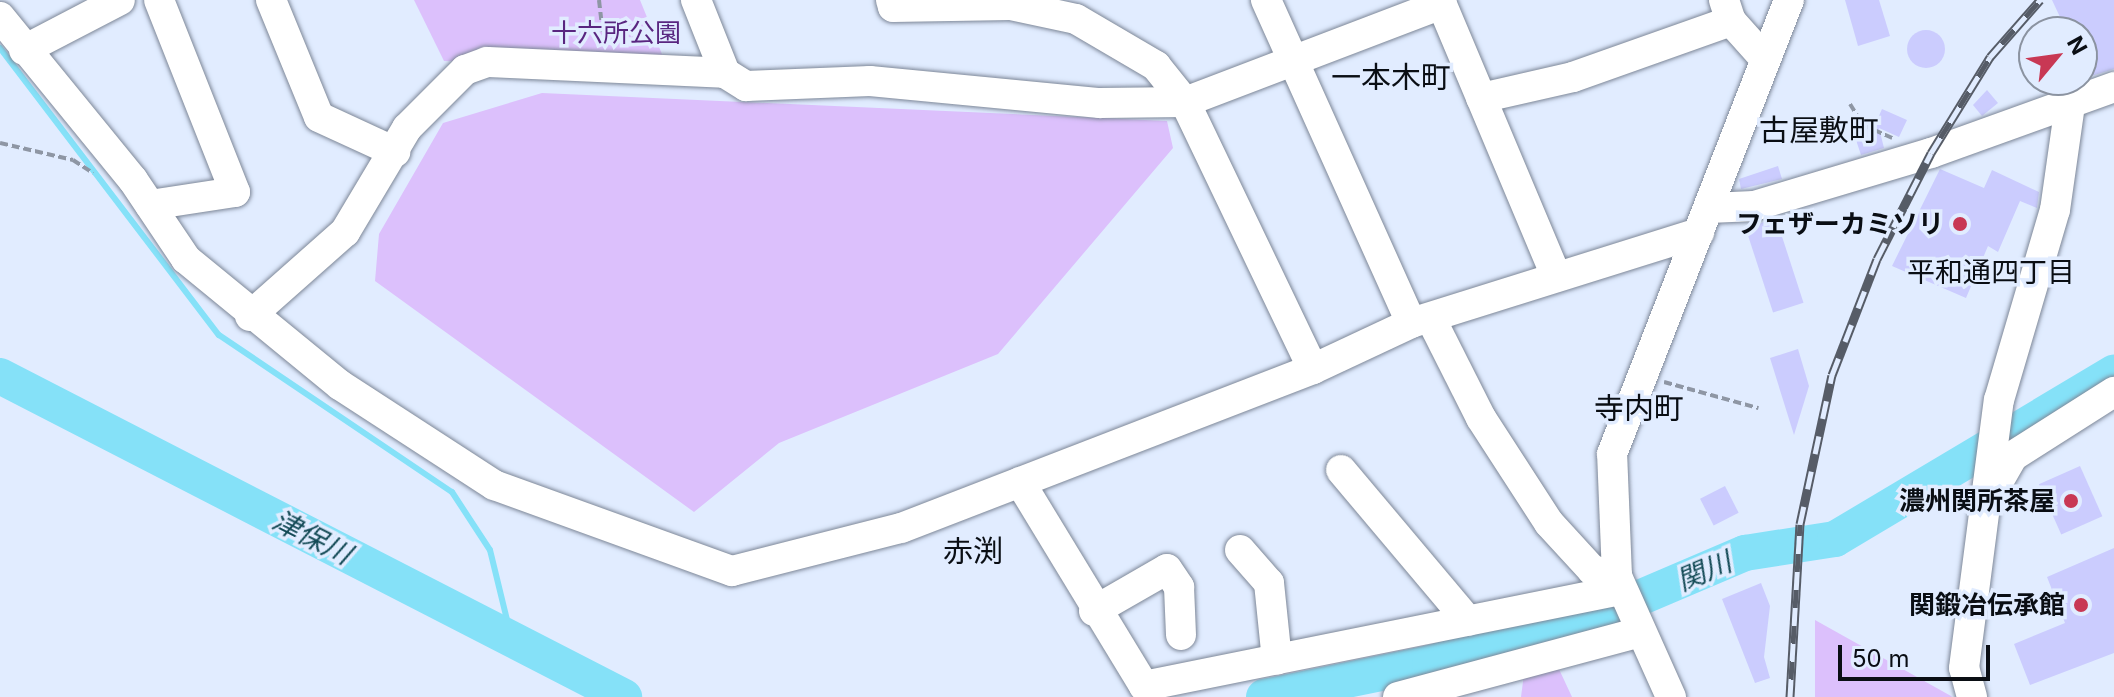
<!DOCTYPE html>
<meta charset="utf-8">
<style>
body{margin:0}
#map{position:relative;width:2114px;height:697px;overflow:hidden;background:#e1ecff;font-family:Inter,"Noto Sans JP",sans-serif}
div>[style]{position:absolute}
.green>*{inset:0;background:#dcc0fc}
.stream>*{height:6px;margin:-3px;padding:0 3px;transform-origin:3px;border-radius:3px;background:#85e1f8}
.river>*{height:36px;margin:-18px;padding:0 18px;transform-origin:18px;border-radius:18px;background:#85e1f8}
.building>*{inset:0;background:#cbccfe;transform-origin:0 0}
.round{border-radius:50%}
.path>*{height:4px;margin-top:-2px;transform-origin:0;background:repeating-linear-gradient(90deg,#8e96a4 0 8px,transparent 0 12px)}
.roads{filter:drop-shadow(0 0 2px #7d8798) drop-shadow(0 0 2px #7d8798)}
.minor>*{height:30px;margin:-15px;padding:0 15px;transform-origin:15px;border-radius:15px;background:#fff}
.rail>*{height:9px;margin-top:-4.5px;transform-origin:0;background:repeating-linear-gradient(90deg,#e1ecff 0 18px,#565c67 0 36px);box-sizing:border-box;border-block:2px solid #565c67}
.dots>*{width:22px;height:22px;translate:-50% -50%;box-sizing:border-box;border:4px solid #e1ecff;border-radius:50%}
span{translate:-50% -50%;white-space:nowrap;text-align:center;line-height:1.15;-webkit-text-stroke:7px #e1ecff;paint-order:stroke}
.park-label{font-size:26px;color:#592680}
.poi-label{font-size:26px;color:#0a0e14;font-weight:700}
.right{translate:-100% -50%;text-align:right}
.neighbourhood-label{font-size:28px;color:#0a0e14}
.water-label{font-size:28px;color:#134a56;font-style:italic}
.quarter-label{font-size:30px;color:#0a0e14}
.north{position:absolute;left:2018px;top:16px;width:80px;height:80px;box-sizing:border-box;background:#e1ecff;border:2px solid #8b93a1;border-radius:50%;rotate:61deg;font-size:22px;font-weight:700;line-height:32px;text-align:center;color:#0a0e14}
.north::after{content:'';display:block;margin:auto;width:28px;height:36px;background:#c83854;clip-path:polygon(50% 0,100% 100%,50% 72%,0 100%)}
.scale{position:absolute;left:1838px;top:645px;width:152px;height:36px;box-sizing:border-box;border:4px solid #0a0e14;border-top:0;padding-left:10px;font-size:24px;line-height:28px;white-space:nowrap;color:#0a0e14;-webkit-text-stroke:6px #e1ecff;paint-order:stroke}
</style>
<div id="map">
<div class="green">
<div style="clip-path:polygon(414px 0,640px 0,668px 69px,444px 61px)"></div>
<div style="clip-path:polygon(542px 93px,1167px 121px,1173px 148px,998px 354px,779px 443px,694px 512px,375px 281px,379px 234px,443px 123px)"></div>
<div style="clip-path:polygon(1815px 620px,1951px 696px,1952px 697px,1815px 697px)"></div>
<div style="clip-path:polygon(1558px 667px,1572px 697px,1521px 697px,1524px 674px)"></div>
</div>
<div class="stream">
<div style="left:0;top:48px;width:361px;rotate:52.7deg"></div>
<div style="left:219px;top:335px;width:281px;rotate:34deg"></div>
<div style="left:452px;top:492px;width:69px;rotate:56.8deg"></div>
<div style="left:490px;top:550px;width:93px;rotate:76.3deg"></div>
</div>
<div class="river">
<div style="left:0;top:376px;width:702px;rotate:27.22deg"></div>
<div style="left:1264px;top:697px;width:169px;rotate:-11.6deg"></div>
<div style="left:1430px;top:663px;width:173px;rotate:-15.7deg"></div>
<div style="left:1597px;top:616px;width:161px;rotate:-23.1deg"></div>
<div style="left:1745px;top:553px;width:91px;rotate:-8.8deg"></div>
<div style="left:1835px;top:539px;width:325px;rotate:-30.8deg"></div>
</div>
<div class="building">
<div style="clip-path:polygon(1845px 0,1879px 0,1890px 36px,1858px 46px)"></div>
<div style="clip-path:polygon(2052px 0,2114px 0,2114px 69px,2088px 77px,2082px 32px,2067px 32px)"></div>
<div class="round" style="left:1907px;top:30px;width:38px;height:38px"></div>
<div style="clip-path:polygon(1987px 90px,1998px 103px,1982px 116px,1973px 105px)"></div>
<div style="clip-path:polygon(1882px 109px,1907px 120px,1899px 137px,1879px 128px,1884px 148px,1861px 155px,1853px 131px,1875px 125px)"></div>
<div style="clip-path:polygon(1778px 166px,1782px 179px,1741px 189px,1739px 179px)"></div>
<div style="clip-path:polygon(1940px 169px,1984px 188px,1992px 170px,2039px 192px,2037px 208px,2020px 201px,1998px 252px,1988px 246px,1966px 298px,1892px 266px)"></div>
<div style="left:1776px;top:218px;width:89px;height:32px;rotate:72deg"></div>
<div style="clip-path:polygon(1798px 349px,1809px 386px,1794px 435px,1770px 358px)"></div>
<div style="left:2080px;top:466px;width:55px;height:45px;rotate:66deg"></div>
<div style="left:1725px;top:486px;width:30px;height:28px;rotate:63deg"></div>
<div style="clip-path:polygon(2114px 548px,2114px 653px,2030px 685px,2014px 644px,2065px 623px,2047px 577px)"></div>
<div style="clip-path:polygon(1761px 583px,1770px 606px,1764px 657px,1770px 678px,1755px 683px,1722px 599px)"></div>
</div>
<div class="path">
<div style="left:599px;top:0;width:44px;rotate:83.5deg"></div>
<div style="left:1850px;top:104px;width:25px;rotate:58deg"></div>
<div style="left:1863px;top:125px;width:32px;rotate:24deg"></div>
<div style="left:0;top:143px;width:75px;rotate:13.1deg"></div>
<div style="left:73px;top:160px;width:24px;rotate:33deg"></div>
<div style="left:1664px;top:382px;width:98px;rotate:15.5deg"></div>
</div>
<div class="roads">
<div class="minor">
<div style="left:271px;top:0;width:126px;rotate:67.7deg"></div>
<div style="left:319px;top:117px;width:84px;rotate:24.7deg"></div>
<div style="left:696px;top:0;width:79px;rotate:68.3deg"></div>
<div style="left:725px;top:73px;width:25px;rotate:32deg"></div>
<div style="left:746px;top:86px;width:124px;rotate:-2.3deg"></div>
<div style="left:870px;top:81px;width:231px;rotate:5.5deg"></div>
<div style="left:1100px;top:103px;width:85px;rotate:-0.7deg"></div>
<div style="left:1185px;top:102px;width:275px;rotate:-20.9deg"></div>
<div style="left:891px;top:0;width:7px;rotate:74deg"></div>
<div style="left:893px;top:7px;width:118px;rotate:-1deg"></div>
<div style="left:1011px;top:5px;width:66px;rotate:12.2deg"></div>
<div style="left:1076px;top:19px;width:93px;rotate:30.4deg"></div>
<div style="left:1156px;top:66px;width:46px;rotate:51.1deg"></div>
<div style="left:1185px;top:102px;width:296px;rotate:64.4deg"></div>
<div style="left:1266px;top:0;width:354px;rotate:65.8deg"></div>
<div style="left:1440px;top:0;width:299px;rotate:67.2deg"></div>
<div style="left:1724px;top:0;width:22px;rotate:72deg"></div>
<div style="left:1731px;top:21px;width:51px;rotate:48.2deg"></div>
<div style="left:0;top:17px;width:210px;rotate:50.8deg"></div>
<div style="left:133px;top:180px;width:95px;rotate:56.1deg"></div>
<div style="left:186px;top:259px;width:199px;rotate:39.3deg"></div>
<div style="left:340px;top:385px;width:184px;rotate:33deg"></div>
<div style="left:494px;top:485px;width:253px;rotate:19.9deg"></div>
<div style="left:732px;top:571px;width:174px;rotate:-14.3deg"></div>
<div style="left:901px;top:528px;width:442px;rotate:-21.1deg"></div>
<div style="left:1313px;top:369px;width:108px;rotate:-25.1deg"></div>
<div style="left:1411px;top:323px;width:302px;rotate:-17.4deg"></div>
<div style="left:24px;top:50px;width:108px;rotate:-27.5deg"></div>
<div style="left:1481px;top:98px;width:94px;rotate:-12.9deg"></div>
<div style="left:1573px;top:77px;width:168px;rotate:-19.5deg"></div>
<div style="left:150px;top:205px;width:86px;rotate:-8.7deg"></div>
<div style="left:235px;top:192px;width:206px;rotate:-111.6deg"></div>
<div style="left:1709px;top:208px;width:45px;rotate:-2.5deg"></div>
<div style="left:1754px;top:206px;width:185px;rotate:-16.7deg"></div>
<div style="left:1931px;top:153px;width:195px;rotate:-19.8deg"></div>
<div style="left:250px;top:316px;width:127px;rotate:-41.5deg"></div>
<div style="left:345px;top:232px;width:121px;rotate:-59.2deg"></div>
<div style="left:407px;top:128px;width:82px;rotate:-45deg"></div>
<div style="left:465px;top:70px;width:23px;rotate:-20deg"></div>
<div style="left:487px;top:62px;width:238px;rotate:2.6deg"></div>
<div style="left:1431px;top:319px;width:111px;rotate:63.2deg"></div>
<div style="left:1481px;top:418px;width:125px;rotate:57.1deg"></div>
<div style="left:1549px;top:523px;width:64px;rotate:47.5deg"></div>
<div style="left:1592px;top:570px;width:26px;rotate:13deg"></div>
<div style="left:1341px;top:470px;width:197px;rotate:49.9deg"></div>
<div style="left:1020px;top:482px;width:239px;rotate:58.7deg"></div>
<div style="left:1144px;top:686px;width:486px;rotate:-11.4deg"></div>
<div style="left:1990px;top:496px;width:46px;rotate:-60.1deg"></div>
<div style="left:2013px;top:456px;width:120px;rotate:-32.4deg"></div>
<div style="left:1240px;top:550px;width:44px;rotate:48.7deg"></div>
<div style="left:1269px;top:583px;width:77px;rotate:84.1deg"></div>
<div style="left:1094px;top:611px;width:84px;rotate:-29.9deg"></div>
<div style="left:1167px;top:569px;width:22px;rotate:56deg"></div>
<div style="left:1179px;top:587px;width:48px;rotate:87.6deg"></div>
<div style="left:1398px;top:697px;width:247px;rotate:-15deg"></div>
<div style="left:1671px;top:697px;width:133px;rotate:-114.1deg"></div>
<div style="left:1617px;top:576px;width:122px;rotate:-92.3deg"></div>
<div style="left:1612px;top:454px;width:487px;rotate:-68.7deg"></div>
<div style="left:1972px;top:697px;width:30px;rotate:-105deg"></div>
<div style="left:1964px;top:668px;width:270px;rotate:-82.6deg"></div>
<div style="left:1999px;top:400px;width:198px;rotate:-73.6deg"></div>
<div style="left:2055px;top:210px;width:107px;rotate:-81.9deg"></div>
</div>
</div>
<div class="rail">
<div style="left:1790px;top:697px;width:173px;rotate:-86.7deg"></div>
<div style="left:1800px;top:524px;width:152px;rotate:-77.9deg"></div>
<div style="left:1832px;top:375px;width:124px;rotate:-68.8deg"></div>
<div style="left:1877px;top:259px;width:119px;rotate:-63deg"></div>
<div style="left:1931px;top:153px;width:113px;rotate:-58.4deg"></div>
<div style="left:1990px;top:57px;width:76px;rotate:-48.7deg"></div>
</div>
<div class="dots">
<div style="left:1960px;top:224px;background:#c83854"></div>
<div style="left:2071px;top:501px;background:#c83854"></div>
<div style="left:2081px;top:605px;background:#c83854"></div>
</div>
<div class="park-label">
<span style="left:616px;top:33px">十六所公園</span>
</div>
<div class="poi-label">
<span class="right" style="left:1944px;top:224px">フェザーカミソリ</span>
<span class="right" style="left:2055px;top:501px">濃州関所茶屋</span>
<span class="right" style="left:2065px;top:605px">関鍛冶伝承館</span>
</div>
<div class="neighbourhood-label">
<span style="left:1991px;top:272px">平和通四丁目</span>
</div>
<div class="water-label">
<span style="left:312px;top:537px;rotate:27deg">津保川</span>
<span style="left:1704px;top:571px;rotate:-23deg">関川</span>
</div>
<div class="quarter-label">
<span style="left:1391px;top:77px">一本木町</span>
<span style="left:1819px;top:130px">古屋敷町</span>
<span style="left:1639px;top:408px">寺内町</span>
<span style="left:973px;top:551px">赤渕</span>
</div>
<div class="north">N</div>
<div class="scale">50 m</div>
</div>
